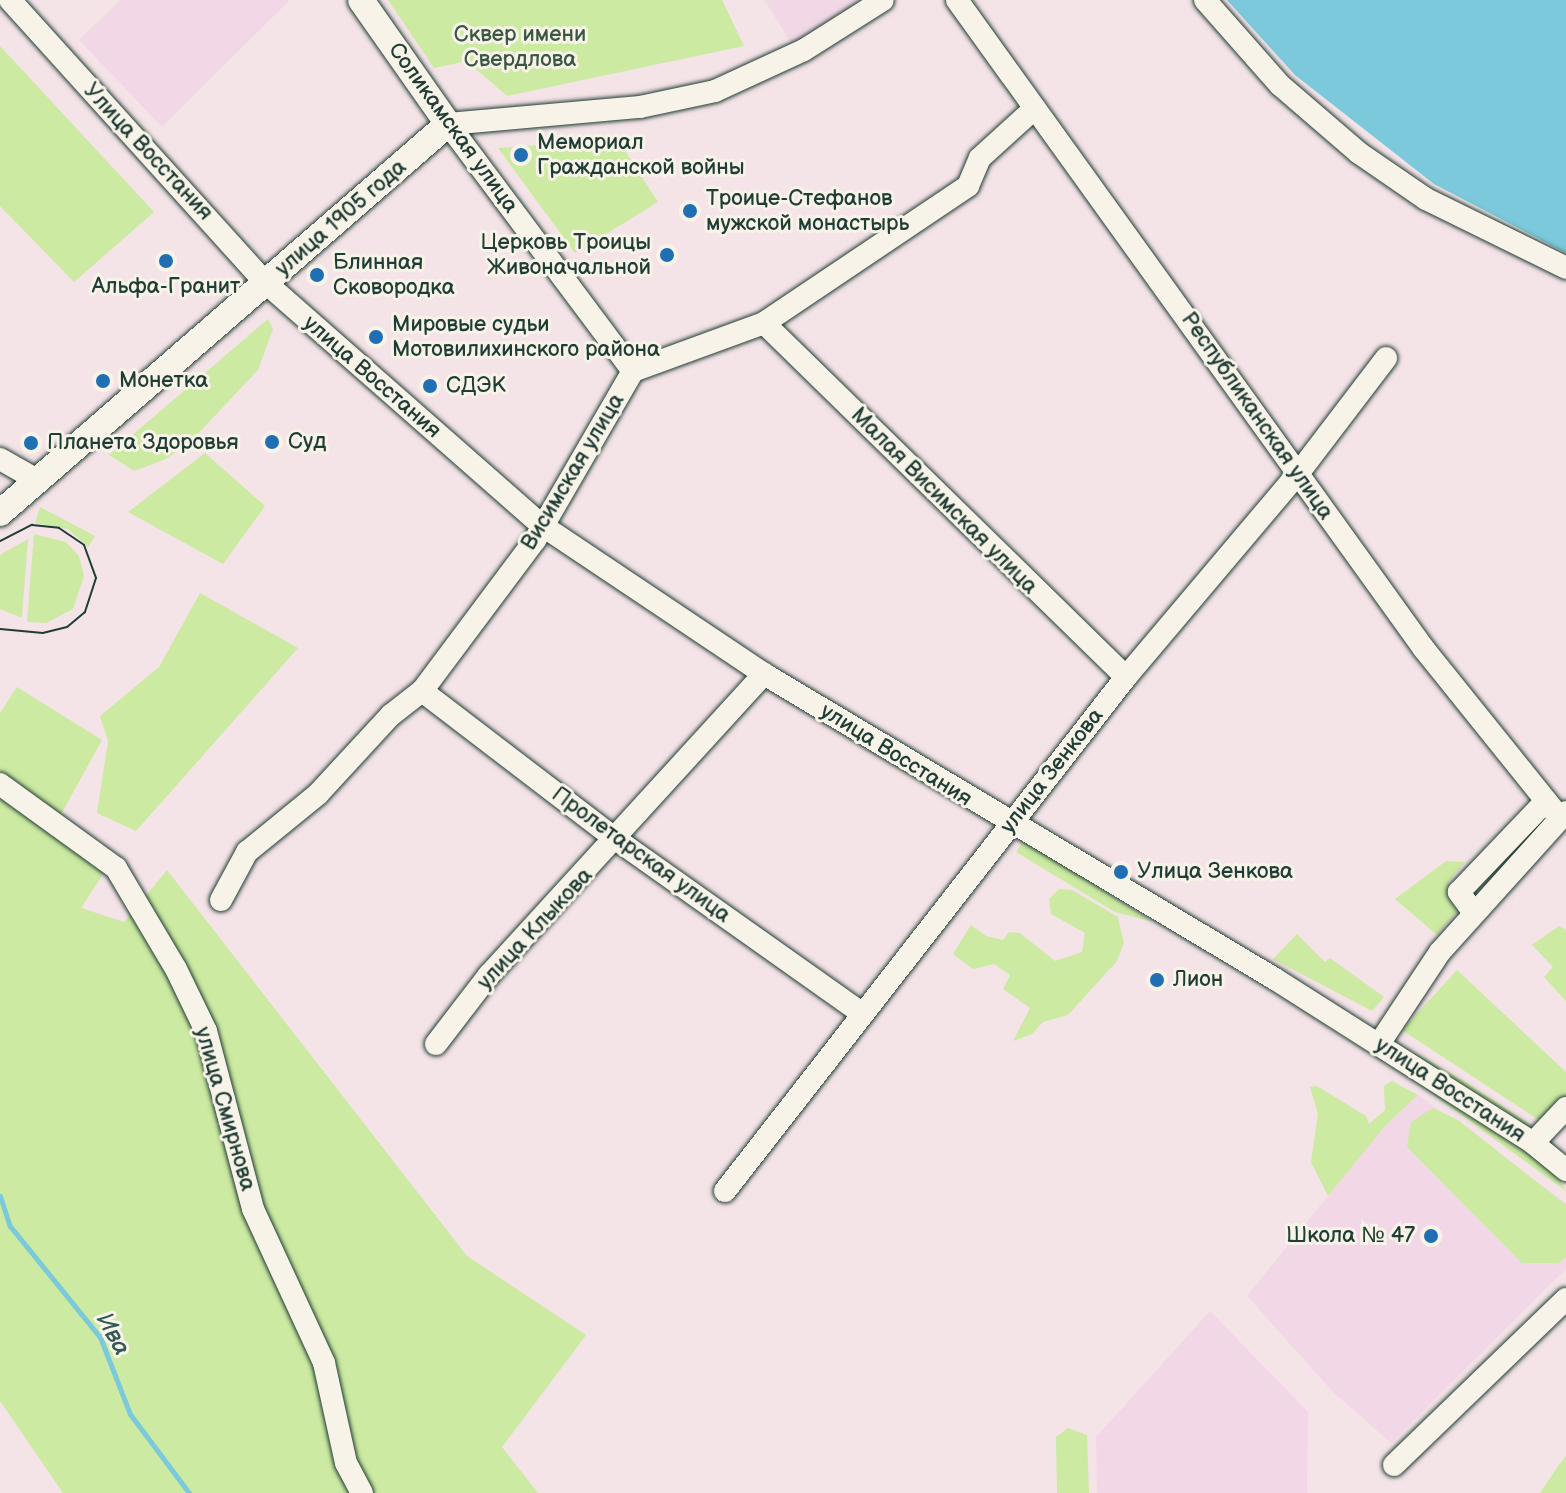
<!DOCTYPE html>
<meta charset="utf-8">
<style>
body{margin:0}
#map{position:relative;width:1566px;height:1493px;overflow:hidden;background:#f4e3e7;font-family:"Balsamiq Sans",sans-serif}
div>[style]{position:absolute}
.built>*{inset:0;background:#f2d8e6}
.green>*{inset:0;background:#cceaa1}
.water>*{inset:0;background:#7bc9da}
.stream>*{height:5px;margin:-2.5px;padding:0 2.5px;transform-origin:2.5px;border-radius:2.5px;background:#7bc9da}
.roads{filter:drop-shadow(0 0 2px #1f3d34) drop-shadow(0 0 2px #1f3d34)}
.minor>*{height:22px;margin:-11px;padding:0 11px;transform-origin:11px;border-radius:11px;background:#f7f3e8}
.major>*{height:26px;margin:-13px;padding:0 13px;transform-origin:13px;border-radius:13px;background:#f7f3e8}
.tram>*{height:2px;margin:-1px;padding:0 1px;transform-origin:1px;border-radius:1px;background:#1f3d34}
.dots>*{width:22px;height:22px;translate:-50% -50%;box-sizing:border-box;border:4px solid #f7f3e8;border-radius:50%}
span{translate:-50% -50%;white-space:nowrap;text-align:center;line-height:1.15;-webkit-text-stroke:6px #f7f3e8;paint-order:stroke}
.park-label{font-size:22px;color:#395744}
.street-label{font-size:22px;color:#1f3d34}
.poi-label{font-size:22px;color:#1f3d34}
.left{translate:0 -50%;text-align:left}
.right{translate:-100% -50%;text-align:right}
.water-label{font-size:24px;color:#315955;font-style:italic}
</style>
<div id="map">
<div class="built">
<div style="clip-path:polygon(120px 0,288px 0,289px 1px,162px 127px,79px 40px)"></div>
<div style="clip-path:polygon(764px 0,867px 0,795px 49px)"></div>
<div style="clip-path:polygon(1418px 1095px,1566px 1203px,1566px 1269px,1391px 1443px,1334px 1393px,1247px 1296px,1381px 1130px)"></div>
<div style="clip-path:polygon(1210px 1311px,1308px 1412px,1307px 1493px,1097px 1493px,1096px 1437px)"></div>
</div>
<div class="green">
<div style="clip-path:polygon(388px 0,722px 0,744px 46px,507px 96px,467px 61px,434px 68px)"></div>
<div style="clip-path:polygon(0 46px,154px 212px,74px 282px,0 206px)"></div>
<div style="clip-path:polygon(618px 140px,658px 202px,575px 253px,498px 148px)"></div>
<div style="clip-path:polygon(268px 319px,273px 329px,258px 370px,192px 440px,166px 459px,134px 471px,109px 455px)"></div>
<div style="clip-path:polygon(205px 453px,265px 506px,223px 564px,128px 512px)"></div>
<div style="clip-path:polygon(40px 507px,95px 536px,88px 547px,68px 529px,35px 523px)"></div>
<div style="clip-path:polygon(34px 534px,66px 542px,79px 556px,84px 576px,73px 609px,46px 623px,27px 622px)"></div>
<div style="clip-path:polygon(28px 539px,22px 616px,20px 617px,0 609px,0 555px)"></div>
<div style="clip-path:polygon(200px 593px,298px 648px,136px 831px,97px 813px,108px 741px,100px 716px,159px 667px)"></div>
<div style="clip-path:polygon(17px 687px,102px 740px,53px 829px,107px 868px,81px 908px,124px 922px,167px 870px,467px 1256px,586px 1335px,502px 1447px,538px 1493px,63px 1493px,0 1401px,0 713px)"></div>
<div style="clip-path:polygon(1024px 840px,1153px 922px,1115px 912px,1016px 852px)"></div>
<div style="clip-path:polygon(1446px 861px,1465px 862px,1448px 883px,1464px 903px,1437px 935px,1395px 899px)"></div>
<div style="clip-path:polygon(1059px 889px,1072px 890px,1118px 917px,1124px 943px,1117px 961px,1068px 1015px,1043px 1022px,1032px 1034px,1013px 1041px,1030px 1008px,1003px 989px,1010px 975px,994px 964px,973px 969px,953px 954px,971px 925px,986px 936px,1003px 940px,1009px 932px,1020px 933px,1055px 961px,1082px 952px,1085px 933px,1051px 914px,1049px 899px)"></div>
<div style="clip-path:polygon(1559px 926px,1566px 930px,1566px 1001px,1544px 977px,1553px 967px,1532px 945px)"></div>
<div style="clip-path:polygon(1297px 934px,1325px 962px,1330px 958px,1384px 997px,1372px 1011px,1273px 959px)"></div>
<div style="clip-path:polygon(1457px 970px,1566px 1072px,1566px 1098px,1539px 1120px,1402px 1030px)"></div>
<div style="clip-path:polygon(1419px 1055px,1464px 1081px,1533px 1126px,1524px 1127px,1413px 1057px)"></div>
<div style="clip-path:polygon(1401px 1071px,1508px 1136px,1557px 1174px,1566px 1191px)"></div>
<div style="clip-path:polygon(1392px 1081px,1418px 1095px,1385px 1126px,1328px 1196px,1311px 1162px,1318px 1114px,1310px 1087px,1317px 1086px,1366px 1116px,1369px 1124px,1385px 1110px,1384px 1086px)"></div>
<div style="clip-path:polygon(1433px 1108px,1458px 1120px,1566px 1205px,1566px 1257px,1559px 1263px,1522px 1263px,1407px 1147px,1411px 1122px)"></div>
<div style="clip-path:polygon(1068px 1428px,1087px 1435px,1089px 1493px,1057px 1493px,1056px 1437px)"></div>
<div style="clip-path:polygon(1566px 1456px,1566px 1493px,1540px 1493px,1558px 1466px)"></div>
</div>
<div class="water">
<div style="clip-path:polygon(1227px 0,1566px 0,1566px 253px,1434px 184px,1295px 75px)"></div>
</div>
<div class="stream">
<div style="left:0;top:1196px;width:32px;rotate:72deg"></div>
<div style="left:10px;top:1226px;width:143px;rotate:51deg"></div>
<div style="left:100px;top:1337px;width:83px;rotate:68.7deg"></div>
<div style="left:130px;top:1414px;width:99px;rotate:53.2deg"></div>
</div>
<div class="roads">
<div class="minor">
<div style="left:10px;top:0;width:382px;rotate:47.9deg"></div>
<div style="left:266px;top:283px;width:368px;rotate:41.3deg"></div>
<div style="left:543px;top:526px;width:266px;rotate:33.8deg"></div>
<div style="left:764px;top:674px;width:595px;rotate:30.83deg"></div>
<div style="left:1275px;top:979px;width:306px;rotate:32.4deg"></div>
<div style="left:1533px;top:1143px;width:43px;rotate:39.3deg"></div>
<div style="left:957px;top:0;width:800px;rotate:54.26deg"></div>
<div style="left:1424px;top:649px;width:217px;rotate:51.2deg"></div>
<div style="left:1205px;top:0;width:113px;rotate:48.6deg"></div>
<div style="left:1280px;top:85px;width:104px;rotate:40.7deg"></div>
<div style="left:1359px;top:153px;width:81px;rotate:34.5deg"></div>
<div style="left:1426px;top:199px;width:156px;rotate:26.2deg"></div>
<div style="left:448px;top:124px;width:193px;rotate:-5.1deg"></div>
<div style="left:640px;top:107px;width:77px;rotate:-12deg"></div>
<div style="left:715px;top:91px;width:98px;rotate:-24.7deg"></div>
<div style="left:804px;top:50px;width:93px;rotate:-32.3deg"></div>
<div style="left:448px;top:124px;width:309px;rotate:53.2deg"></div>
<div style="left:764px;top:323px;width:506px;rotate:44.36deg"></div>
<div style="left:0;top:459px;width:43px;rotate:29.6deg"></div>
<div style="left:422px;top:691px;width:245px;rotate:37.4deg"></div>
<div style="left:617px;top:840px;width:301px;rotate:35.3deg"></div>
<div style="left:0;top:784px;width:143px;rotate:35.9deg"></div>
<div style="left:116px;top:868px;width:117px;rotate:59.3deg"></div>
<div style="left:176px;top:969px;width:69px;rotate:64.2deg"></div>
<div style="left:206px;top:1031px;width:184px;rotate:75.2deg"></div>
<div style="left:253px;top:1209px;width:170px;rotate:65.2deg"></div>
<div style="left:324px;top:1363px;width:102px;rotate:77.6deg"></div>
<div style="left:346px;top:1463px;width:34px;rotate:62deg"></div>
<div style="left:221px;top:900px;width:55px;rotate:-61.6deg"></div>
<div style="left:247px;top:852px;width:92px;rotate:-39.2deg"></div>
<div style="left:318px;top:794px;width:108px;rotate:-47.3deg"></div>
<div style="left:391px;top:715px;width:39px;rotate:-38deg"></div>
<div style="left:422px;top:691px;width:189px;rotate:-53.2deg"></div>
<div style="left:535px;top:540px;width:195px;rotate:-59.9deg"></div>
<div style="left:633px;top:371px;width:140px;rotate:-20.1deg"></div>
<div style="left:764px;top:323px;width:246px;rotate:-33.9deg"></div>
<div style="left:968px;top:186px;width:30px;rotate:-67deg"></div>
<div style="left:980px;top:158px;width:74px;rotate:-42.3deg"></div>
<div style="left:1474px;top:913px;width:26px;rotate:-126deg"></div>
<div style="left:1459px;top:892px;width:126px;rotate:-46.3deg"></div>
<div style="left:436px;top:1044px;width:87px;rotate:-52.5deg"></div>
<div style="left:489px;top:975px;width:408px;rotate:-47.6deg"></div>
<div style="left:1379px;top:1044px;width:110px;rotate:-56.5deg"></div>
<div style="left:1440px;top:952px;width:188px;rotate:-48deg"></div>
<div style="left:1533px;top:1143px;width:48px;rotate:-46.7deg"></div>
<div style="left:725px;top:1191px;width:652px;rotate:-52.04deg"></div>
<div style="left:1126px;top:677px;width:265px;rotate:-49.8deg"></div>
<div style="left:1297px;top:475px;width:147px;rotate:-52.7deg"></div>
<div style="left:1394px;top:1465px;width:239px;rotate:-44deg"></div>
</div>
<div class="major">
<div style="left:0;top:513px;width:593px;rotate:-40.97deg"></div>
<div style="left:448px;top:124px;width:151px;rotate:-125.1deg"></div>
</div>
</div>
<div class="tram">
<div style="left:0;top:541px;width:36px;rotate:-27deg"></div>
<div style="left:32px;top:525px;width:27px;rotate:6deg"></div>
<div style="left:59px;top:528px;width:30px;rotate:34deg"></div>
<div style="left:84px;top:545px;width:35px;rotate:70deg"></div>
<div style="left:96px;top:578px;width:36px;rotate:108deg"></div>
<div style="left:85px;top:612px;width:23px;rotate:140deg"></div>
<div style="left:67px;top:627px;width:25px;rotate:166deg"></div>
<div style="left:43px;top:633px;width:43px;rotate:-174.7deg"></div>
</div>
<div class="dots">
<div style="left:521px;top:155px;background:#1f6fb2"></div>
<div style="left:690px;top:211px;background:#1f6fb2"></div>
<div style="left:667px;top:255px;background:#1f6fb2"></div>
<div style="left:166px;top:261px;background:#1f6fb2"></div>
<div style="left:317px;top:275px;background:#1f6fb2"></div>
<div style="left:376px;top:337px;background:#1f6fb2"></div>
<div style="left:103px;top:381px;background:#1f6fb2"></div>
<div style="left:430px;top:386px;background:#1f6fb2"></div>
<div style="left:272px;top:442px;background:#1f6fb2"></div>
<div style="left:31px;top:443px;background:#1f6fb2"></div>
<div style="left:1121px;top:872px;background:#1f6fb2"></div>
<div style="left:1157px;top:980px;background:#1f6fb2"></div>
<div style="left:1431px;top:1236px;background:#1f6fb2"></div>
</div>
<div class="park-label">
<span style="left:520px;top:47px">Сквер имени<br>Свердлова</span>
</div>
<div class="street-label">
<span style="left:453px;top:128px;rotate:54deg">Соликамская улица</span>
<span style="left:148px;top:152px;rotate:47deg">Улица Восстания</span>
<span style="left:341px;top:218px;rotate:-41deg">улица 1905 года</span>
<span style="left:372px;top:377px;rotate:41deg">улица Восстания</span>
<span style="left:1257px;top:416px;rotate:55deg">Республиканская улица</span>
<span style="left:573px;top:472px;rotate:-59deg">Висимская улица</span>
<span style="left:944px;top:501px;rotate:45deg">Малая Висимская улица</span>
<span style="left:896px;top:755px;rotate:32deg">улица Восстания</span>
<span style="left:1052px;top:771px;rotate:-52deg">улица Зенкова</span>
<span style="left:641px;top:855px;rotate:36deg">Пролетарская улица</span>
<span style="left:535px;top:929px;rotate:-47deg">улица Клыкова</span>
<span style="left:1450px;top:1090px;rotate:33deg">улица Восстания</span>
<span style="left:225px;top:1109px;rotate:74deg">улица Смирнова</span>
</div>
<div class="poi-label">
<span class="left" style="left:537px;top:155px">Мемориал<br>Гражданской войны</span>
<span class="left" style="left:706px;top:211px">Троице-Стефанов<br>мужской монастырь</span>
<span class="right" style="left:651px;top:255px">Церковь Троицы<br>Живоначальной</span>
<span class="left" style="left:333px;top:275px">Блинная<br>Сковородка</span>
<span style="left:166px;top:287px">Альфа-Гранит</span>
<span class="left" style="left:392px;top:337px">Мировые судьи<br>Мотовилихинского района</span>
<span class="left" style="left:119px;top:381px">Монетка</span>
<span class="left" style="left:446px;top:386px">СДЭК</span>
<span class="left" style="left:288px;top:442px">Суд</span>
<span class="left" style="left:47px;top:443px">Планета Здоровья</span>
<span class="left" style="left:1137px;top:872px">Улица Зенкова</span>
<span class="left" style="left:1173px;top:980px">Лион</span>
<span class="right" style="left:1415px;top:1236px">Школа № 47</span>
</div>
<div class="water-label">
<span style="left:113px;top:1334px;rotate:61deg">Ива</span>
</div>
</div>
